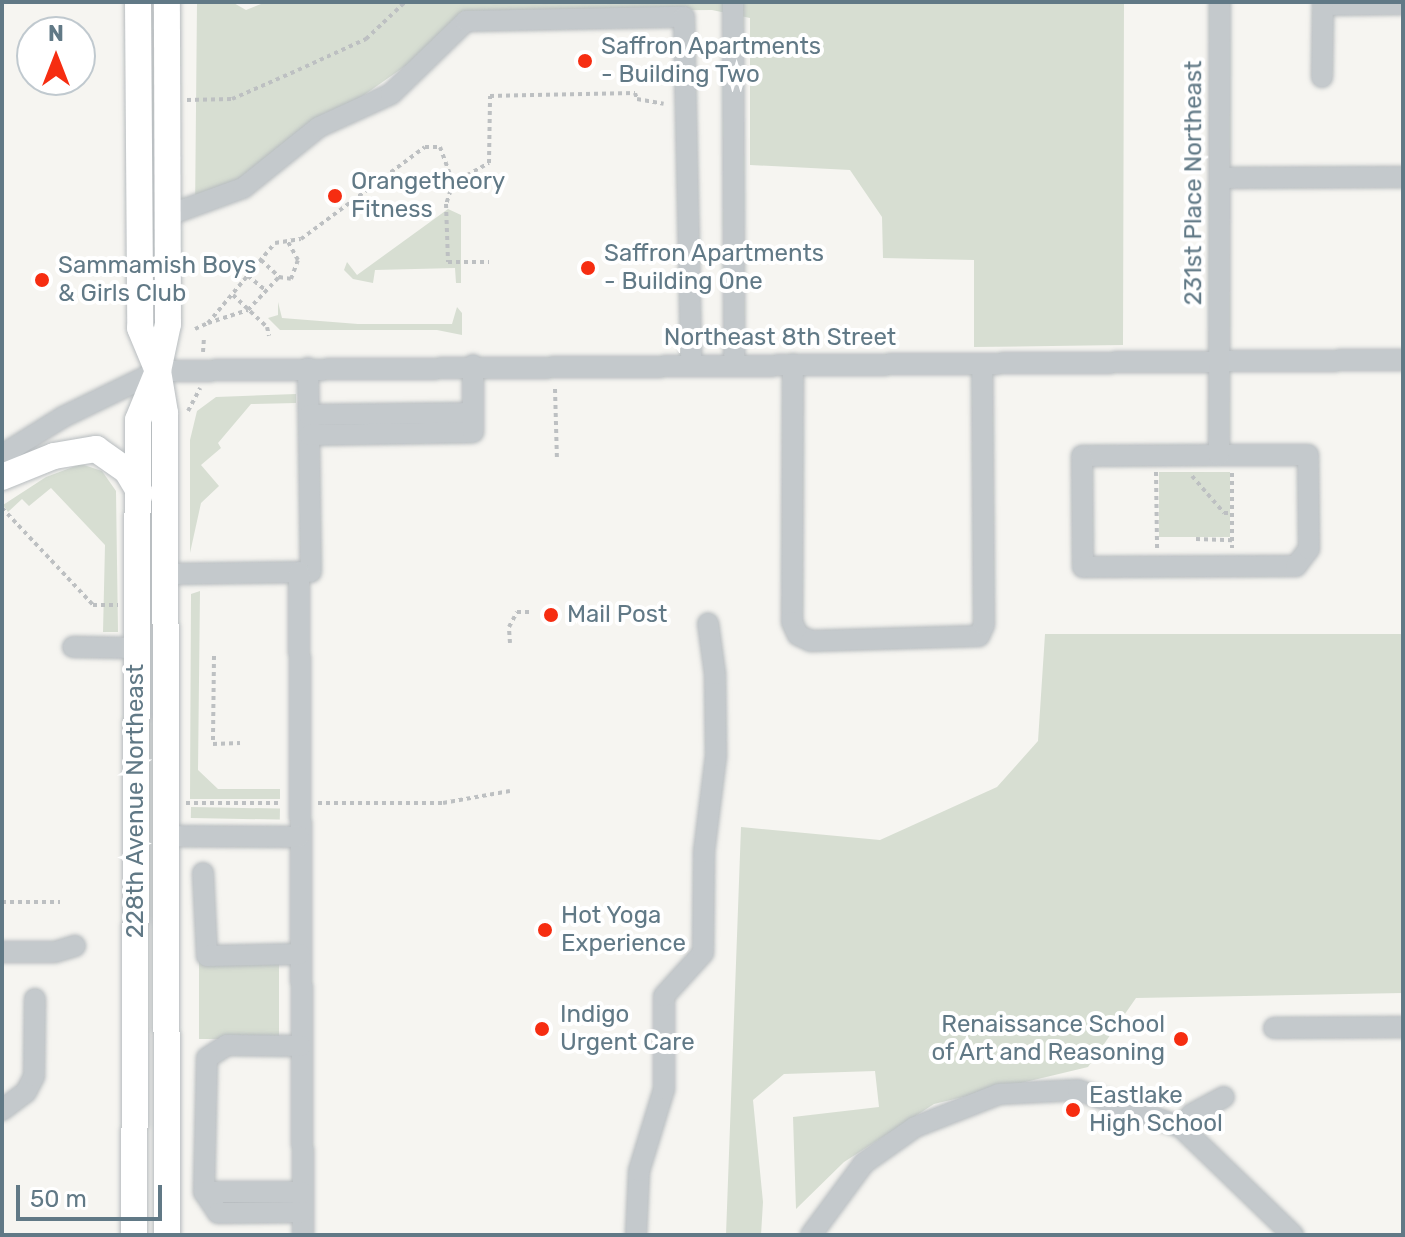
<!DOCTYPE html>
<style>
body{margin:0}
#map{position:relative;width:1405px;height:1237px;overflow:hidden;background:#f6f5f1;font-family:Rubik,sans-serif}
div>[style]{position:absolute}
.green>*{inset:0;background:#d7ded2;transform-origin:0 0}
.path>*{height:4px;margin-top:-2px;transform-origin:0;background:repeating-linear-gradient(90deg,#bdc0c2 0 4px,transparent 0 8px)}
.roads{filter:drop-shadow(0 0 2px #b7bcbf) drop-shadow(0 0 2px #b7bcbf)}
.minor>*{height:20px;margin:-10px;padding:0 10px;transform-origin:10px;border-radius:10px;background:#c4c9cc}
.major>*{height:26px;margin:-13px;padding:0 13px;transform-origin:13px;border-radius:13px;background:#fff}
.dots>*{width:22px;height:22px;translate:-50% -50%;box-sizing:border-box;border:4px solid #fff;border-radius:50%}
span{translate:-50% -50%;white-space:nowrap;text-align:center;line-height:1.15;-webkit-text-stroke:8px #fff;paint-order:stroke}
.poi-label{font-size:24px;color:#617986}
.left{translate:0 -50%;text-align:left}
.right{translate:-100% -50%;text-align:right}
.street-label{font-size:24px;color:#617986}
.frame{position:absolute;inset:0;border:4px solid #617986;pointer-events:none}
.north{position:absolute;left:16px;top:16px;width:80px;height:80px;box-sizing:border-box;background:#fff;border:2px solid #c0c9cf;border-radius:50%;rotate:0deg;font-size:22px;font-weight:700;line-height:32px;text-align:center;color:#617986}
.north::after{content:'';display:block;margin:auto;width:28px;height:36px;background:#f62d11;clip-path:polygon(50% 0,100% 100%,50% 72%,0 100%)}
.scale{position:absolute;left:16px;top:1185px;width:146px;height:36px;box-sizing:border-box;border:4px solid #617986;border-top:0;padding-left:10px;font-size:24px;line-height:28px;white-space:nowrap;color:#617986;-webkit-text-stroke:6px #fff;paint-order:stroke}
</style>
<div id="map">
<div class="green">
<div style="clip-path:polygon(197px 2px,232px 2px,246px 10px,266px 2px,1124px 2px,1123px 345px,974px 347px,974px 260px,883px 258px,882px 217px,850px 170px,750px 165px,750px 18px,712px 10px,482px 12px,195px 214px)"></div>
<div style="clip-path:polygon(448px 209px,461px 215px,461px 283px,456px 283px,455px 268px,375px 270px,373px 283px,353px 279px,344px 270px,347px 262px,357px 275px)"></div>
<div style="clip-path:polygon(278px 302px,282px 318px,358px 324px,452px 324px,457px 307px,462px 313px,462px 335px,437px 330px,280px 330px,268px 318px,278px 315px)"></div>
<div style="clip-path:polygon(296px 394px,296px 403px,251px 404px,218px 443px,221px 448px,201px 465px,219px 486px,201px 503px,190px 553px,190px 440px,197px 411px,216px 397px)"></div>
<div style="clip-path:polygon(81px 464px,102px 471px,116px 491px,118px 632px,103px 632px,105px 545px,51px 488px,29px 506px,22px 499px,8px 512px,3px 505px,46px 477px)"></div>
<div style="left:1230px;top:472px;width:65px;height:71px;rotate:90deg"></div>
<div style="clip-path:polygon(200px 591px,198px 770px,218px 789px,280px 789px,280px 799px,190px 799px,191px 594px)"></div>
<div style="clip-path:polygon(1045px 634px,1403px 634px,1403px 993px,1136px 998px,1088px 1067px,934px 1104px,844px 1162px,796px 1209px,793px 1117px,879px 1107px,875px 1071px,784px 1074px,753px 1100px,763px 1202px,761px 1235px,726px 1235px,741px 827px,880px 840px,997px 787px,1038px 741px)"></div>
<div style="left:191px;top:807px;width:89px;height:11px;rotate:1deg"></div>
<div style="left:279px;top:960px;width:79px;height:80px;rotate:90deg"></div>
</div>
<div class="path">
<div style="left:187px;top:100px;width:45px;rotate:-1.3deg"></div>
<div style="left:232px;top:99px;width:72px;rotate:-23.7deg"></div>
<div style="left:298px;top:70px;width:75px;rotate:-24.5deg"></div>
<div style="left:366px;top:39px;width:54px;rotate:-43.5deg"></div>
<div style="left:453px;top:183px;width:41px;rotate:-29.1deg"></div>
<div style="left:489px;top:163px;width:67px;rotate:-89.1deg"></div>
<div style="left:490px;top:96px;width:145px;rotate:-1.2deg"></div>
<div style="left:635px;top:93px;width:6px;rotate:72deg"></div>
<div style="left:637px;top:99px;width:27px;rotate:10deg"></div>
<div style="left:261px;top:260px;width:25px;rotate:43deg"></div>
<div style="left:248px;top:276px;width:22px;rotate:39deg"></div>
<div style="left:233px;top:295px;width:47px;rotate:43.3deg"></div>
<div style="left:267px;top:327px;width:9px;rotate:77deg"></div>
<div style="left:208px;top:323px;width:42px;rotate:-18deg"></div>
<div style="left:248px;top:310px;width:45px;rotate:-46.8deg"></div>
<div style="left:279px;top:277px;width:12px;rotate:9deg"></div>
<div style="left:291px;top:279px;width:20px;rotate:-70deg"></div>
<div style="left:298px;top:260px;width:21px;rotate:-119deg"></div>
<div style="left:195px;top:329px;width:14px;rotate:-25deg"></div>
<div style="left:208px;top:323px;width:104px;rotate:-50.1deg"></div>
<div style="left:275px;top:243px;width:26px;rotate:-9deg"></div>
<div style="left:301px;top:239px;width:154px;rotate:-36.6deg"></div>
<div style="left:425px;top:147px;width:15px"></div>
<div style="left:440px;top:147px;width:38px;rotate:70deg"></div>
<div style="left:453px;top:183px;width:22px;rotate:108deg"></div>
<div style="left:446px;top:204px;width:58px;rotate:88deg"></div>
<div style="left:448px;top:262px;width:41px"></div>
<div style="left:203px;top:352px;width:14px;rotate:-86deg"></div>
<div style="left:555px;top:389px;width:70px;rotate:88.4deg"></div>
<div style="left:188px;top:411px;width:26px;rotate:-62deg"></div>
<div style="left:1156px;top:472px;width:76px;rotate:89.2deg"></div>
<div style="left:1232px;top:473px;width:75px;rotate:90deg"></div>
<div style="left:1192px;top:476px;width:49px;rotate:49.1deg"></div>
<div style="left:1224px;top:513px;width:8px"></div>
<div style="left:2px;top:508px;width:133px;rotate:46.8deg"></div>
<div style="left:93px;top:605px;width:25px"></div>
<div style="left:1196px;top:539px;width:36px;rotate:2deg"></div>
<div style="left:510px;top:643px;width:16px;rotate:-94deg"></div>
<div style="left:509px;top:627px;width:17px;rotate:-62deg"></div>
<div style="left:517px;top:612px;width:14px"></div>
<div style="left:214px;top:656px;width:88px;rotate:90.7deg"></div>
<div style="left:213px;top:744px;width:27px;rotate:-2deg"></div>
<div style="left:186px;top:803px;width:95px"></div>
<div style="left:318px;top:803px;width:125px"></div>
<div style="left:443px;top:803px;width:68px;rotate:-10.2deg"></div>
<div style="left:2px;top:902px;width:58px"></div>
</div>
<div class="roads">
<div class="minor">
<div style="left:733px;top:2px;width:362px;rotate:89.8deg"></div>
<div style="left:1323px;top:5px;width:80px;rotate:-0.7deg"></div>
<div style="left:1322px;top:77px;width:75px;rotate:-89.2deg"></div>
<div style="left:1221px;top:178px;width:182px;rotate:-0.3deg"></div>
<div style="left:166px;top:216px;width:82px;rotate:-20deg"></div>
<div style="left:243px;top:188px;width:97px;rotate:-38.8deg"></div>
<div style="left:319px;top:127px;width:79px;rotate:-24.6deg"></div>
<div style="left:391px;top:94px;width:105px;rotate:-44.2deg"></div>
<div style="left:466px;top:21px;width:218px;rotate:-1.1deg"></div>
<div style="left:684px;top:17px;width:347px;rotate:88.8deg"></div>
<div style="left:793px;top:364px;width:258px;rotate:90.2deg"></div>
<div style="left:792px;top:622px;width:14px;rotate:65deg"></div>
<div style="left:798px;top:635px;width:14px;rotate:25deg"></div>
<div style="left:811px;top:641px;width:168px;rotate:-1.7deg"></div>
<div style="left:979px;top:636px;width:12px;rotate:-66deg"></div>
<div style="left:984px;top:625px;width:261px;rotate:-90.4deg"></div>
<div style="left:308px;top:368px;width:204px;rotate:89.2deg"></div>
<div style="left:309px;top:415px;width:163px;rotate:-0.7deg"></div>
<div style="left:309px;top:435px;width:164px;rotate:-1deg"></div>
<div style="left:473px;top:432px;width:67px;rotate:-90deg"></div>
<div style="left:2px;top:455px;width:72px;rotate:-31.9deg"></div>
<div style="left:63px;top:417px;width:106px;rotate:-25.8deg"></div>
<div style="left:158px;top:371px;width:1245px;rotate:-0.51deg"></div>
<div style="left:1219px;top:455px;width:137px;rotate:179.6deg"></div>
<div style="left:1082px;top:456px;width:111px;rotate:89.5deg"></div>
<div style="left:1083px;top:567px;width:213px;rotate:-0.3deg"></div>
<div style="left:1296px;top:566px;width:21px;rotate:-53deg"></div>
<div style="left:1309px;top:549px;width:94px;rotate:-90.6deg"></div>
<div style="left:1308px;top:455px;width:89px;rotate:180deg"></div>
<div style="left:1219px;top:455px;width:453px;rotate:-89.9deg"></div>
<div style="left:163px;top:574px;width:136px;rotate:-0.8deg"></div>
<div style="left:299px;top:572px;width:663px;rotate:89.65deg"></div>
<div style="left:73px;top:647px;width:62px;rotate:0.9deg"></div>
<div style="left:164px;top:836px;width:135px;rotate:0.4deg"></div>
<div style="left:203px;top:873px;width:83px;rotate:87.2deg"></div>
<div style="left:207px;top:956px;width:93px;rotate:-1.2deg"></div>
<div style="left:2px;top:952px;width:53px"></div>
<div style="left:55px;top:952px;width:21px;rotate:-17deg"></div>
<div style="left:1274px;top:1028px;width:129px;rotate:-0.4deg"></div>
<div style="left:301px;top:1046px;width:74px;rotate:-179.2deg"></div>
<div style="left:227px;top:1045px;width:24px;rotate:147deg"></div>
<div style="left:207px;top:1058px;width:134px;rotate:91.3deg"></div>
<div style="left:204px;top:1192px;width:25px;rotate:56deg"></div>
<div style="left:218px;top:1213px;width:85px;rotate:-0.7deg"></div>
<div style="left:2px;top:1110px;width:30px;rotate:-37deg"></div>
<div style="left:26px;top:1092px;width:18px;rotate:-63deg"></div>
<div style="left:34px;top:1076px;width:77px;rotate:-89.3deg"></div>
<div style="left:1181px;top:1127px;width:17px;rotate:-50deg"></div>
<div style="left:1192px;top:1114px;width:36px;rotate:-28deg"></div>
<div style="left:204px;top:1192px;width:98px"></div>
<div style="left:636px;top:1235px;width:64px;rotate:-87.3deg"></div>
<div style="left:639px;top:1171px;width:86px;rotate:-73deg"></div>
<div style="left:664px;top:1089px;width:93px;rotate:-90deg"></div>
<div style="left:664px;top:996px;width:58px;rotate:-47.8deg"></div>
<div style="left:703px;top:953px;width:101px;rotate:-89.4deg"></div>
<div style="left:704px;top:852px;width:97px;rotate:-82.9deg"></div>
<div style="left:716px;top:756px;width:82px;rotate:-90.7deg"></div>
<div style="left:715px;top:674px;width:51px;rotate:-97.8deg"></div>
<div style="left:811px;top:1235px;width:89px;rotate:-53.6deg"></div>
<div style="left:864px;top:1163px;width:62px;rotate:-35.2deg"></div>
<div style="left:915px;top:1127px;width:90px;rotate:-21.4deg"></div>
<div style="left:999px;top:1094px;width:79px;rotate:-2.9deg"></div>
<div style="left:1078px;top:1090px;width:109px;rotate:19.8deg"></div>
<div style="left:1181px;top:1127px;width:156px;rotate:44deg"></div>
</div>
<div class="major">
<div style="left:138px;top:2px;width:326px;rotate:89.6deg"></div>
<div style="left:140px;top:328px;width:47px;rotate:67.3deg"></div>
<div style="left:158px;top:371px;width:43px;rotate:80.5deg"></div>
<div style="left:165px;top:413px;width:822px;rotate:89.86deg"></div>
<div style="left:2px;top:477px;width:56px;rotate:-22deg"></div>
<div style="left:54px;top:456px;width:43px;rotate:-9.5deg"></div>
<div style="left:96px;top:449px;width:38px;rotate:35deg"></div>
<div style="left:127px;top:471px;width:26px;rotate:59deg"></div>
<div style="left:134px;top:1235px;width:815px;rotate:-89.72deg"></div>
<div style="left:138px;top:420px;width:53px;rotate:-67.8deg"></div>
<div style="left:158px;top:371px;width:48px;rotate:-78deg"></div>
<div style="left:168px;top:324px;width:322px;rotate:-90.2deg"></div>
</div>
</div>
<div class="dots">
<div style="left:585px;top:61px;background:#f62d11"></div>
<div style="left:335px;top:196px;background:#f62d11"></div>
<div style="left:588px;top:268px;background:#f62d11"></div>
<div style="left:42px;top:280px;background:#f62d11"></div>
<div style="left:551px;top:615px;background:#f62d11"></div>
<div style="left:545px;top:930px;background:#f62d11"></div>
<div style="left:542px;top:1029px;background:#f62d11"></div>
<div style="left:1181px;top:1039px;background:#f62d11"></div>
<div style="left:1073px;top:1110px;background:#f62d11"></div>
</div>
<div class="poi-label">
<span class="left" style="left:601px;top:61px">Saffron Apartments<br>- Building Two</span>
<span class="left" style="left:351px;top:196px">Orangetheory<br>Fitness</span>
<span class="left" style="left:604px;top:268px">Saffron Apartments<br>- Building One</span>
<span class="left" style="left:58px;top:280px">Sammamish Boys<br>&amp; Girls Club</span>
<span class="left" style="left:567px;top:615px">Mail Post</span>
<span class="left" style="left:561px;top:930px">Hot Yoga<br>Experience</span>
<span class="left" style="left:560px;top:1029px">Indigo<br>Urgent Care</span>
<span class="right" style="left:1165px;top:1039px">Renaissance School<br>of Art and Reasoning</span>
<span class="left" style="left:1089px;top:1110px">Eastlake<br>High School</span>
</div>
<div class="street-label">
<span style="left:1194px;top:183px;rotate:-90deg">231st Place Northeast</span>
<span style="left:780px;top:338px">Northeast 8th Street</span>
<span style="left:136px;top:801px;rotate:-90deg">228th Avenue Northeast</span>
</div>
<div class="frame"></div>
<div class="north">N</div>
<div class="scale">50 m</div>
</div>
